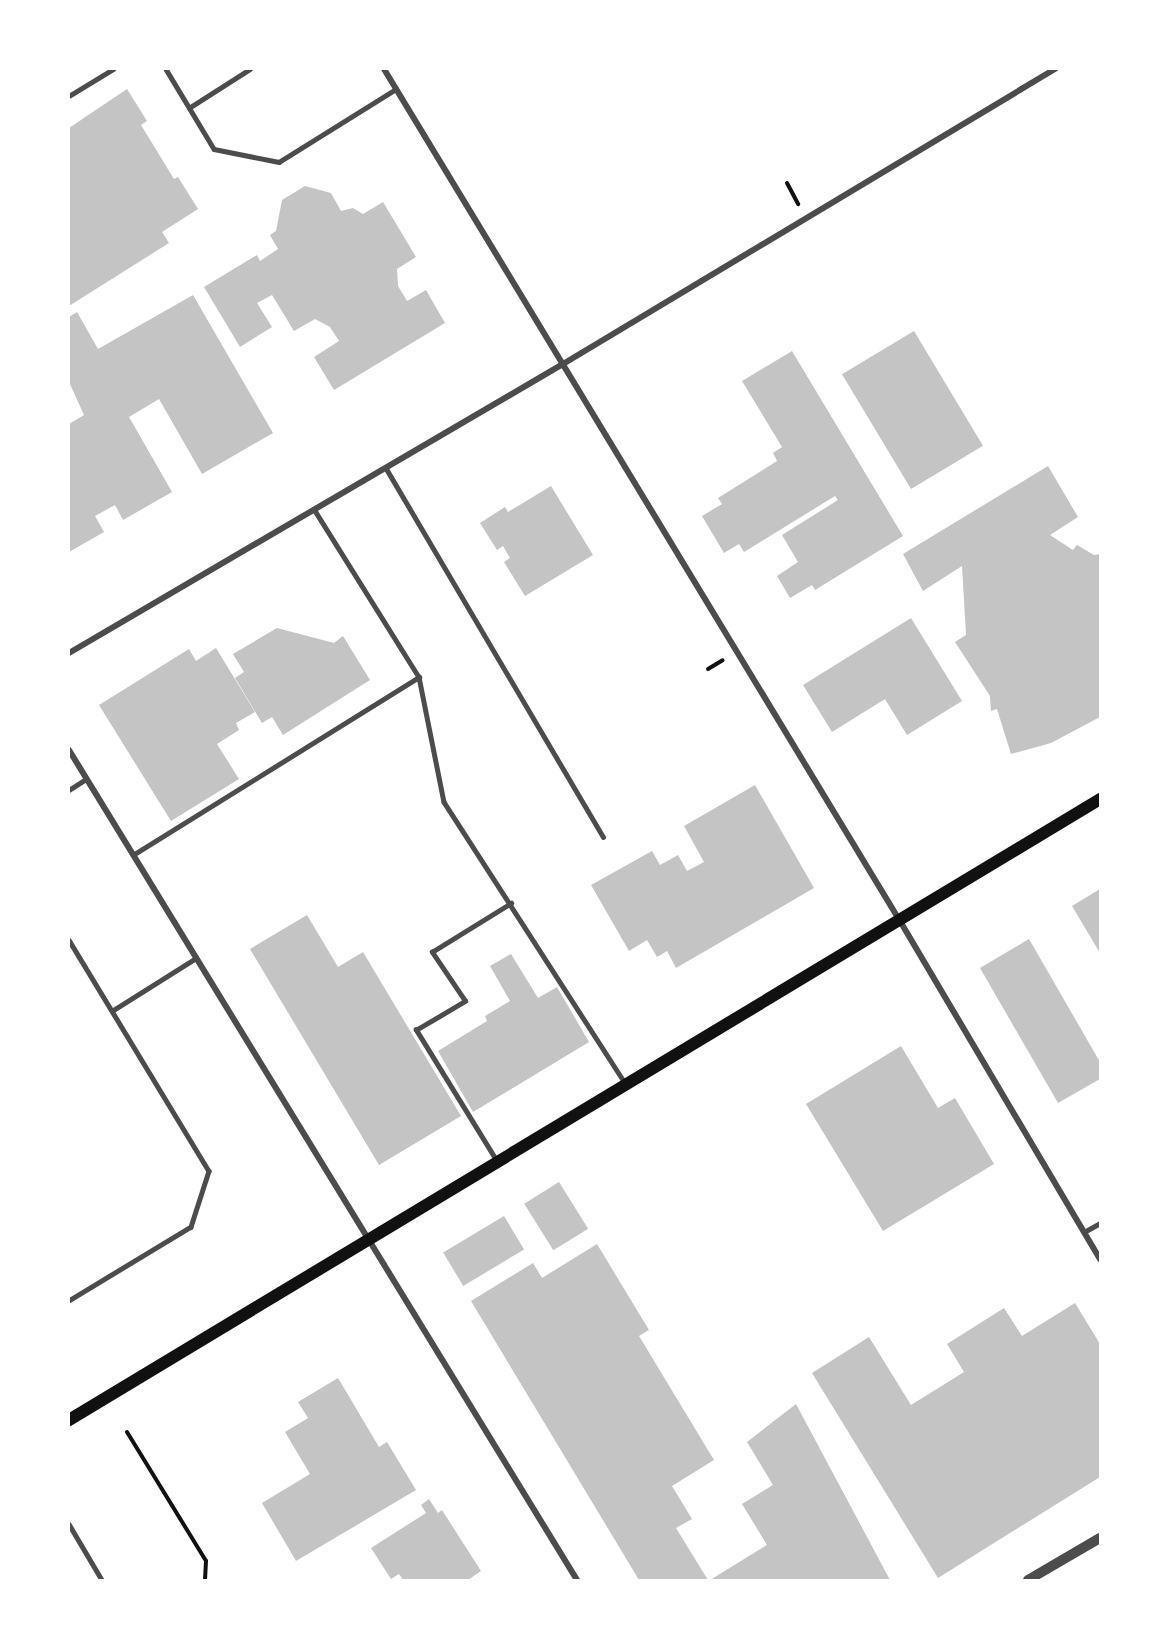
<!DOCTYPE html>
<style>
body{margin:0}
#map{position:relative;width:1169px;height:1649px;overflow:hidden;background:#fff;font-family:"Roboto Serif",serif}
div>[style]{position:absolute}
.building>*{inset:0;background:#c4c4c4;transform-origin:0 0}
.path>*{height:4px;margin:-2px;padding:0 2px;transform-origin:2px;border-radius:2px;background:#111}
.service>*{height:4.5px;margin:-2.25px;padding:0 2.25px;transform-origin:2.25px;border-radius:2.25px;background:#4c4c4c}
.minor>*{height:6px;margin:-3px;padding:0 3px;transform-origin:3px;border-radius:3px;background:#4c4c4c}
.tertiary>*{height:10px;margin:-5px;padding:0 5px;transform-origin:5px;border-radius:5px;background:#4c4c4c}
.secondary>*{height:12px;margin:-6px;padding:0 6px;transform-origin:6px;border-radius:6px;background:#111}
span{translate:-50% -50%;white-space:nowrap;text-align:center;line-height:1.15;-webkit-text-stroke:6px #fff;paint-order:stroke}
.frame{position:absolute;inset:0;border:70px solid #fff;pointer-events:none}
</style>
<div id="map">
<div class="building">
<div style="clip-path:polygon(127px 89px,147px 121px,141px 125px,174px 179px,178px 177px,198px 209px,162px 232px,169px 243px,69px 306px,69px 128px)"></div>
<div style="clip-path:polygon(305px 186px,331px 193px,341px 211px,353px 208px,363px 214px,383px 202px,416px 257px,397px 269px,398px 286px,407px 301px,426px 290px,445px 323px,334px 390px,314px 357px,339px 341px,330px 327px,315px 319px,294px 331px,272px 295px,257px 303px,272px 327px,240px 347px,204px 287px,257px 255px,260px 261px,278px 249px,270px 235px,276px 231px,282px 200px)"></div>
<div style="clip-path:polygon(193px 295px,273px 433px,202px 474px,159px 399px,129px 417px,172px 492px,123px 520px,115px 505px,95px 516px,104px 532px,69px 552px,69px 424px,84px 415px,69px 382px,69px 317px,77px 312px,98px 349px)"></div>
<div style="left:914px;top:331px;width:134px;height:84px;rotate:59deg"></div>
<div style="clip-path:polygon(792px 351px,903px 536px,815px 590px,812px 585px,790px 598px,777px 576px,798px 562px,782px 535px,838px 500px,835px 496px,744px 552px,739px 544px,724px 553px,702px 516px,722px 504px,718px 498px,777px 461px,773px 453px,782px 447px,742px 381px)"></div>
<div style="clip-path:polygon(1048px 466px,1078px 517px,1050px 535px,1073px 550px,1077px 545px,1094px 555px,1100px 554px,1100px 717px,1051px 743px,1011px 754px,997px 709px,991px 711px,990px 696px,955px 642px,966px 635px,962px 566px,923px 591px,903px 554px)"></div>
<div style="clip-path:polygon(551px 486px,593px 555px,525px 596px,504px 562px,510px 558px,503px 546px,497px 550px,480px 523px,505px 507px,508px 512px)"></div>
<div style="clip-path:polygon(911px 618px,962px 701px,907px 735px,885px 699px,832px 732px,803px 685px)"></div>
<div style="clip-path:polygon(277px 628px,334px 643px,343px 636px,370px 680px,283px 735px,272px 717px,262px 723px,235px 678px,244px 672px,233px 654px)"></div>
<div style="clip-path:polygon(216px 648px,255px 712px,236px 723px,239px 730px,217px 744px,239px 779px,171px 821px,99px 705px,189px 649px,196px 661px)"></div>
<div style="clip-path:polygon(755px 785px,814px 888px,676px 968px,667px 951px,657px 957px,647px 940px,629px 951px,591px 885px,652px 851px,660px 865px,678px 855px,687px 871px,704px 862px,684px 826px)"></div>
<div style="clip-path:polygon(1100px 889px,1100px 953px,1072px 906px)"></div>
<div style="clip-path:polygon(307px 915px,338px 967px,363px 952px,461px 1116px,379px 1165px,250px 949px)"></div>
<div style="clip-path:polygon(1029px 939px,1100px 1062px,1100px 1079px,1058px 1103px,980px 968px)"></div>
<div style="clip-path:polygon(511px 954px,538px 998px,557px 987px,589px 1042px,473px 1112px,438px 1051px,487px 1021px,485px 1016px,510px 1001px,490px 966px)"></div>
<div style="clip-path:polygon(901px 1046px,938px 1108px,955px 1098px,994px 1164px,883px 1231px,806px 1104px)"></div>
<div style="left:559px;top:1182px;width:55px;height:41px;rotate:58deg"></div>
<div style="left:504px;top:1216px;width:39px;height:71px;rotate:59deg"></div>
<div style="clip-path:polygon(597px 1244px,649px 1330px,639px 1336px,714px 1460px,672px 1486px,692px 1519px,676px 1528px,708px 1580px,639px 1580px,471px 1301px,533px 1263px,542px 1278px)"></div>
<div style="clip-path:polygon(1075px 1303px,1100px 1344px,1100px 1477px,938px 1578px,812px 1373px,869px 1337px,911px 1405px,964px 1372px,947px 1344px,1004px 1308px,1022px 1336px)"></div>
<div style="clip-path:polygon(338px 1378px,379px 1447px,387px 1442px,416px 1490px,296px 1561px,262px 1503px,310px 1474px,285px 1432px,308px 1418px,298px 1402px)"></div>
<div style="clip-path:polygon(796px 1404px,890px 1580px,710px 1580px,767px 1545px,742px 1504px,773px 1485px,747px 1442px)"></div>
<div style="clip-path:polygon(429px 1499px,438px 1513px,442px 1510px,481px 1571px,468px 1580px,403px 1580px,399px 1574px,391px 1579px,371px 1548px,426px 1513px,421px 1505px)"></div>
</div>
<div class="path">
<div style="left:787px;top:183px;width:24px;rotate:62deg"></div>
<div style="left:708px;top:669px;width:17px;rotate:-31deg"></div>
<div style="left:127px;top:1432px;width:151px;rotate:58.5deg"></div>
<div style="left:206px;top:1561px;width:19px;rotate:93deg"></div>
</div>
<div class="service">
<div style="left:166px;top:69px;width:93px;rotate:59deg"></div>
<div style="left:214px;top:149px;width:66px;rotate:11.3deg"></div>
<div style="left:279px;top:162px;width:138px;rotate:-32deg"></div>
<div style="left:69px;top:96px;width:52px;rotate:-31.5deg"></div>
<div style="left:189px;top:108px;width:72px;rotate:-32.6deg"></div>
<div style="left:386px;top:468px;width:428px;rotate:59.5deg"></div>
<div style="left:314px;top:509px;width:198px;rotate:58deg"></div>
<div style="left:419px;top:677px;width:127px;rotate:78.7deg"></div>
<div style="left:444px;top:802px;width:336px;rotate:57.2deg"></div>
<div style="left:69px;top:790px;width:20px;rotate:-33deg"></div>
<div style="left:133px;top:855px;width:337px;rotate:-31.9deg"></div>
<div style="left:69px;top:940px;width:270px;rotate:58.8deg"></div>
<div style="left:209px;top:1171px;width:59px;rotate:107.8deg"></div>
<div style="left:191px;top:1227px;width:143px;rotate:148.8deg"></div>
<div style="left:112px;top:1011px;width:99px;rotate:-32.2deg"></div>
<div style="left:496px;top:1160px;width:153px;rotate:-121.6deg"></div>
<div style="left:416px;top:1030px;width:57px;rotate:-30.6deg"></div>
<div style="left:465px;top:1001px;width:59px;rotate:-124deg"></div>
<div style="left:432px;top:952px;width:93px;rotate:-31.8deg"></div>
<div style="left:1084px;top:1232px;width:18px;rotate:-29deg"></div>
<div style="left:69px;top:1524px;width:65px;rotate:59.5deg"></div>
</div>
<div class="minor">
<div style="left:384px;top:69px;width:996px;rotate:58.8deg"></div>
<div style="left:900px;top:921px;width:393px;rotate:59.4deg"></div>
<div style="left:69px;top:653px;width:572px;rotate:-30.33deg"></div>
<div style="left:563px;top:364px;width:574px;rotate:-30.95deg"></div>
<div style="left:69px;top:750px;width:973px;rotate:58.53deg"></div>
</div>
<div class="tertiary">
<div style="left:1028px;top:1580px;width:83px;rotate:-30.3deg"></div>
</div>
<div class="secondary">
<div style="left:69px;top:1420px;width:1204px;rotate:-31.06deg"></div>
</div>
<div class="frame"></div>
</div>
